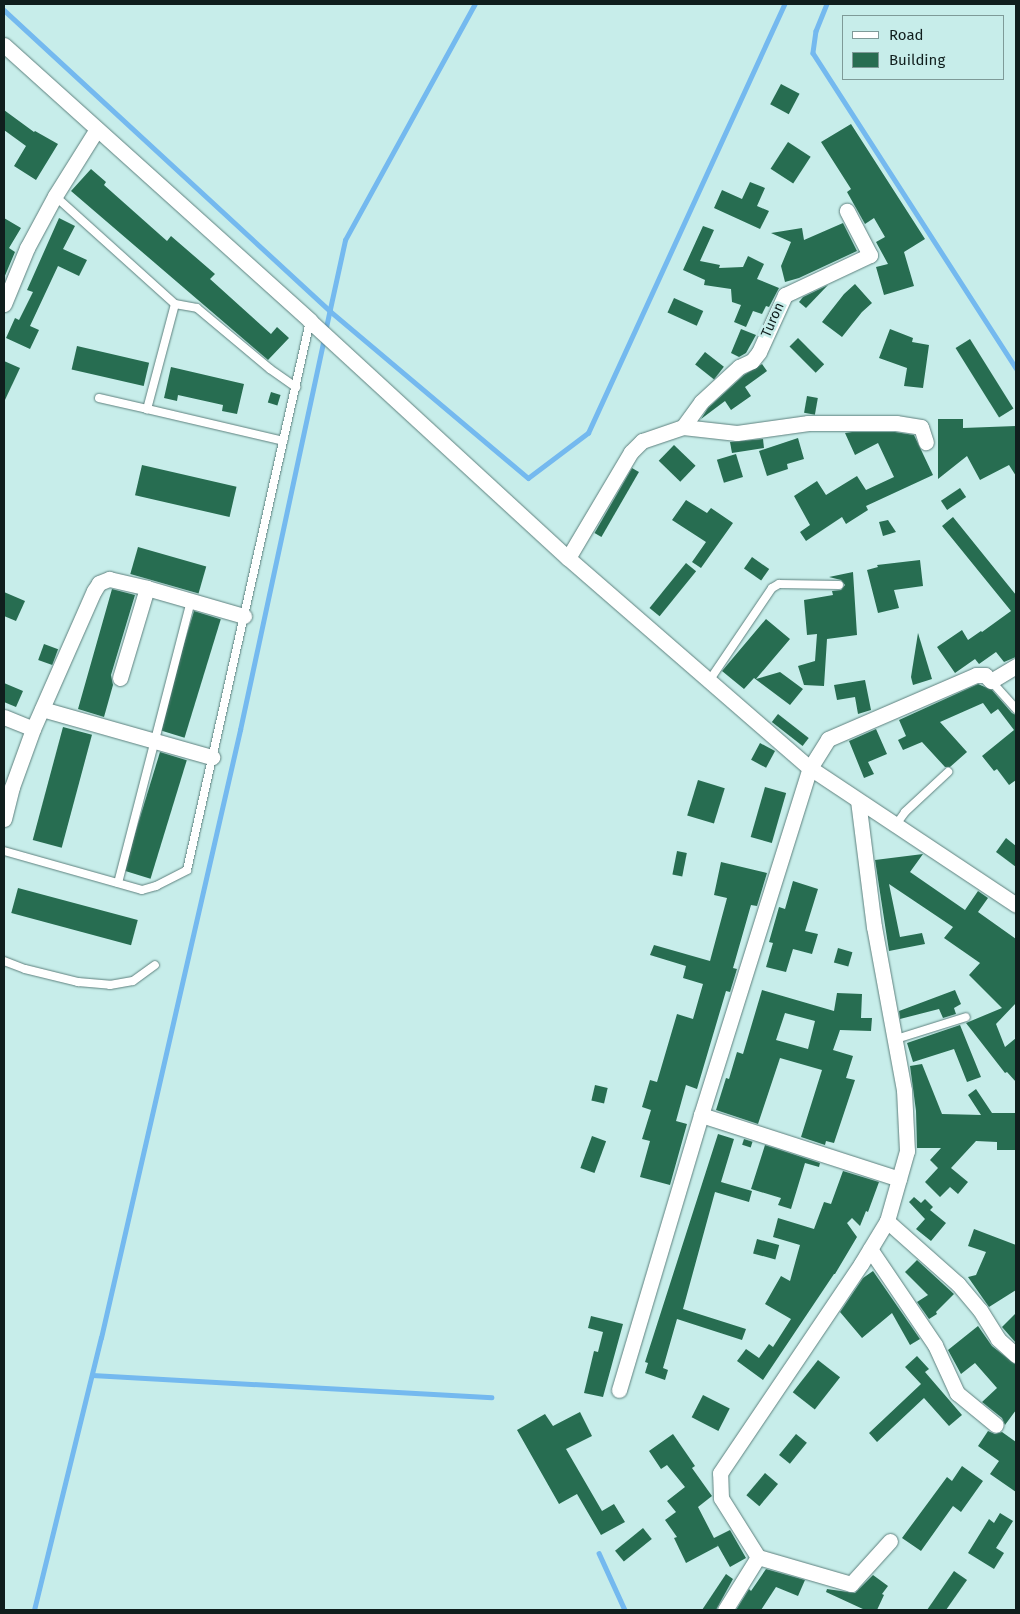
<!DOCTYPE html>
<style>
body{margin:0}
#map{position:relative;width:1020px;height:1614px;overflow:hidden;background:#c7edea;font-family:"Fira Sans",sans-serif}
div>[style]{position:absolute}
.stream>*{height:4.5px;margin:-2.25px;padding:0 2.25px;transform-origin:2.25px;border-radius:2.25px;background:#74b9ef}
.building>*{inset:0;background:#276d51;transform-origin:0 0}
.roads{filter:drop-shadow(0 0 1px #5e817e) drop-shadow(0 0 1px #5e817e)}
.lane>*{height:8px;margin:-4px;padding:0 4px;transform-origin:4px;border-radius:4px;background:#fff}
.street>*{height:15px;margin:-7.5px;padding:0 7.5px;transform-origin:7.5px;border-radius:7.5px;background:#fff}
span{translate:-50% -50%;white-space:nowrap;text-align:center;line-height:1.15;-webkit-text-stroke:5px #c7edea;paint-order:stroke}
.street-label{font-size:14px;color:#101e1d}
.frame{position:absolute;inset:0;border:5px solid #101e1d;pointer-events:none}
.legend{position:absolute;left:842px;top:15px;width:162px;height:65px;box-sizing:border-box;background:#c7edea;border:1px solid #7e9a98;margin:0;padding:6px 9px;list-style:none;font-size:15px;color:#101e1d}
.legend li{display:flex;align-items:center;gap:10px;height:25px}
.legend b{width:25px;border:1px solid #7e9a98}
</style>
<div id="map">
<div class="stream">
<div style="left:827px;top:4px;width:29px;rotate:112deg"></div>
<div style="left:816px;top:31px;width:22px;rotate:98deg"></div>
<div style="left:813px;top:53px;width:375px;rotate:57.2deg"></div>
<div style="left:4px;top:10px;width:444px;rotate:42.7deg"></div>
<div style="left:330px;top:311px;width:259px;rotate:40.1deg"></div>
<div style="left:528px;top:478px;width:75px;rotate:-36.9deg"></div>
<div style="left:588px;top:433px;width:472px;rotate:-65.4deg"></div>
<div style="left:325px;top:332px;width:94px;rotate:-77.7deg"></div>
<div style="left:345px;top:240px;width:269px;rotate:-61.2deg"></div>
<div style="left:92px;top:1375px;width:400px;rotate:3.2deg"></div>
<div style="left:599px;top:1553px;width:63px;rotate:65.5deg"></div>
<div style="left:34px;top:1610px;width:280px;rotate:-76.2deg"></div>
<div style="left:101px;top:1338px;width:624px;rotate:-77.12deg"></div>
<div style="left:240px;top:730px;width:400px;rotate:-77.9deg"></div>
</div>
<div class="building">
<div style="left:781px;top:84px;width:21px;height:23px;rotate:28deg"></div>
<div style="clip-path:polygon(4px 110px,34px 132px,35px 131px,58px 144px,36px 180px,14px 166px,26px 146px,4px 130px)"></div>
<div style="clip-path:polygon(851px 124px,925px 239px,904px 252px,914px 286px,884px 295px,876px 267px,888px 264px,876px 242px,885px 237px,874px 218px,865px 224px,847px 192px,851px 189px,821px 142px)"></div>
<div style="left:788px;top:142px;width:27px;height:32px;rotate:33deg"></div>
<div style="clip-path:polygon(91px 169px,106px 182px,104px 185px,167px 241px,171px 236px,215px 274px,210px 279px,271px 334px,277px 327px,289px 338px,268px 360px,71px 191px)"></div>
<div style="clip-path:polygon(750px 182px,765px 188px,757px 206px,769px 211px,760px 229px,714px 208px,722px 190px,742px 199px)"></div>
<div style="clip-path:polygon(4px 218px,21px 228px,9px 248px,15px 252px,4px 278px)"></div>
<div style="clip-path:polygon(59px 218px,75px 226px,63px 249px,87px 260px,79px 276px,58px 266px,30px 326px,39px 330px,30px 349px,6px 338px,15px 318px,19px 320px,33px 292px,27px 290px)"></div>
<div style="clip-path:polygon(843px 223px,857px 251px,799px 278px,785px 282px,781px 266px,791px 242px,771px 233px,802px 228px,804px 240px)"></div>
<div style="clip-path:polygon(703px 226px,714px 230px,700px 261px,720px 265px,719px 268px,743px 267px,748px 256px,764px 264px,757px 279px,779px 288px,769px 307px,766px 306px,762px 314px,753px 311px,746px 327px,734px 322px,741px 305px,732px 302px,731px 289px,704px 285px,705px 280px,683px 270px)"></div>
<div style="clip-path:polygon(855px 284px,872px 303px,862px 312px,842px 337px,822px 322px,844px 294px)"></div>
<div style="clip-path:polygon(828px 285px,806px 308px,799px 302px,803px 297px)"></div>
<div style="left:674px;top:298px;width:32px;height:16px;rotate:24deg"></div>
<div style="clip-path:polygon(741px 329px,756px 335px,746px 353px,739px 357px,731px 353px)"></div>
<div style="clip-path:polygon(890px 329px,913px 338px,912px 342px,929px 345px,923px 388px,904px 386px,907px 368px,879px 358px)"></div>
<div style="left:798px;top:338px;width:37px;height:12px;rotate:45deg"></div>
<div style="left:970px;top:339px;width:82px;height:17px;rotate:58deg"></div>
<div style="left:77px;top:346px;width:74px;height:24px;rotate:13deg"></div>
<div style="left:705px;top:352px;width:24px;height:16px;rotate:38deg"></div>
<div style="clip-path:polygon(4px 361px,20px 368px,4px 402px)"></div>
<div style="clip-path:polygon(762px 364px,767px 371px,745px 387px,751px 396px,731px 410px,725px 401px,701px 419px,708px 408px,744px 375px)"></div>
<div style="clip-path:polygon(171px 367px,244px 384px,237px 414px,222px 411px,223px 405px,178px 395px,177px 401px,164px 398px)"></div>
<div style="left:271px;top:392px;width:10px;height:11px;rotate:17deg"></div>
<div style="left:807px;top:396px;width:11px;height:17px;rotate:10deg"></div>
<div style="clip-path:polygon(938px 419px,963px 419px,963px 428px,1016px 426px,1016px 476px,1009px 465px,980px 480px,967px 456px,938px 479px)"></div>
<div style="clip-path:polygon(852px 432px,895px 432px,914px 435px,933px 475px,866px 506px,868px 510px,846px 524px,842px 517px,806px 541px,800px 532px,810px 525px,794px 496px,817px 481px,826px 495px,857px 476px,866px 490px,894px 477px,878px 443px,855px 455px,845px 433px)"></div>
<div style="clip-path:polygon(798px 438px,804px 459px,787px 464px,788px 469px,767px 476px,759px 451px)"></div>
<div style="clip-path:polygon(763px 439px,764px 448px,732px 453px,730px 442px)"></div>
<div style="left:674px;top:445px;width:30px;height:22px;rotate:44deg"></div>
<div style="left:736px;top:454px;width:24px;height:20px;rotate:73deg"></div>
<div style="left:142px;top:465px;width:97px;height:31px;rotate:13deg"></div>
<div style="left:632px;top:468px;width:8px;height:75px;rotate:30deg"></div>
<div style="left:960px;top:488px;width:11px;height:23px;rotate:56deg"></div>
<div style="clip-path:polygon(686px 500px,707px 513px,711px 508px,733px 523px,701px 568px,692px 562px,706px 542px,672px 520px)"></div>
<div style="clip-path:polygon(953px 517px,1016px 595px,1016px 657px,1004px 662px,996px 652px,979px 664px,975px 659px,955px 673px,937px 647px,962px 630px,968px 640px,981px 631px,982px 632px,1011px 611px,942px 526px)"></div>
<div style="clip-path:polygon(888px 520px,896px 532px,883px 536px,879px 522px)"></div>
<div style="left:138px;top:547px;width:71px;height:28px;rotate:16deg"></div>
<div style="left:752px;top:557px;width:21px;height:14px;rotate:35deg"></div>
<div style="clip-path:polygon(920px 560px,923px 586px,894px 590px,899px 608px,878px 613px,867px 570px,878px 567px,877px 565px)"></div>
<div style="left:686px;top:563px;width:13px;height:58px;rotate:39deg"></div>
<div style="clip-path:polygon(853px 572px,857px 635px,827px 639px,824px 686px,804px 685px,798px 666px,815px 661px,817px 634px,807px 635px,804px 600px,833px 595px,832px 591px,841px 590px,845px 585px,841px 580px,829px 577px)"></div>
<div style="clip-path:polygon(112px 589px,135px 595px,111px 675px,113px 685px,104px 717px,78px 709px)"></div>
<div style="clip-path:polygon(4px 592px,25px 601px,16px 621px,4px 616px)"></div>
<div style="left:194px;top:611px;width:28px;height:124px;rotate:17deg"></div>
<div style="clip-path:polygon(766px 619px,790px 639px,756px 679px,780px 672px,803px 689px,790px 705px,754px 678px,744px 689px,722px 671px)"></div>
<div style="clip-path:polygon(918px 633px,932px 679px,913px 685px,911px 677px)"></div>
<div style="left:44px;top:644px;width:15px;height:17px;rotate:20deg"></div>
<div style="clip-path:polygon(865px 680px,871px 710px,858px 714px,855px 697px,837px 700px,834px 685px)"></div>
<div style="clip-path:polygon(4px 683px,23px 691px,16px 707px,4px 702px)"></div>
<div style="clip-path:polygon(978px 684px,992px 690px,1012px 713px,1016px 715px,1016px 780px,1009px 785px,997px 769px,994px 771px,982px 756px,1014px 730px,998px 709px,991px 714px,983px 703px,940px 722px,967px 752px,950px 767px,945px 767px,922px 742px,903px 750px,898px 740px,906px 736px,899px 720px)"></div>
<div style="left:778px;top:714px;width:39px;height:10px;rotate:38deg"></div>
<div style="left:63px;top:727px;width:30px;height:117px;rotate:15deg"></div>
<div style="clip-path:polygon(876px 729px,887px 754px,868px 762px,874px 774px,864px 778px,849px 741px)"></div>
<div style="left:760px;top:743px;width:17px;height:19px;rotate:28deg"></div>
<div style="left:160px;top:752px;width:28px;height:124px;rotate:17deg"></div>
<div style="left:698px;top:780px;width:28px;height:37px;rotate:17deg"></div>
<div style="left:765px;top:787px;width:22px;height:52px;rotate:16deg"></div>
<div style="clip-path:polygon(1006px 838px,1016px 846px,1016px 867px,996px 852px)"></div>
<div style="left:677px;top:851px;width:10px;height:24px;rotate:11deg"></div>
<div style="clip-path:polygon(923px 854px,910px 872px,965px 910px,978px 891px,988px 898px,978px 912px,1016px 939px,1016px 1003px,996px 1024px,1005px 1047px,1016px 1038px,1016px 1082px,1007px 1072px,1005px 1073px,966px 1023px,1002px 1008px,969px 975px,980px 963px,944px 938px,953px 927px,889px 884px,900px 937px,922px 933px,925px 944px,889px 951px,875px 860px)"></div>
<div style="clip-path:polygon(721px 862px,767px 873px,757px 906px,751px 905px,733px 968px,737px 969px,730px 992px,726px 991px,697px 1089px,686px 1085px,676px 1121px,687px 1124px,670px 1185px,640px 1177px,650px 1141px,642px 1139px,651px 1110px,642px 1107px,650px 1080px,657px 1082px,677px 1014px,693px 1019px,703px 984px,683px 978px,686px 966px,650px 955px,654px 945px,710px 961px,727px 898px,714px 895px)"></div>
<div style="clip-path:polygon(793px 881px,818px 889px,805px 931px,818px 934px,812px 954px,793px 949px,786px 972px,766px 967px,773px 943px,769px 942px,779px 907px,785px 909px)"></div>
<div style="left:18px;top:888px;width:124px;height:26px;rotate:15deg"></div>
<div style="left:838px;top:948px;width:15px;height:15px;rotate:16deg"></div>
<div style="clip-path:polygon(evenodd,762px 990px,834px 1011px,837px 993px,862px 994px,861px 1018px,872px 1018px,871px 1031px,840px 1030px,833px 1050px,853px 1056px,846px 1078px,855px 1080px,834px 1143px,826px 1141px,825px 1145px,801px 1137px,822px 1070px,780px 1058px,758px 1124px,716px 1110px,726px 1078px,729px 1079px,737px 1052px,743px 1054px,762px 990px,785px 1013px,815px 1021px,808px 1049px,776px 1040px,785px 1013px)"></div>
<div style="clip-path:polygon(955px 990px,961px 1004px,954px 1008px,956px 1014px,943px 1018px,939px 1009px,900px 1019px,899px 1011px)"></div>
<div style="clip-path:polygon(960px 1025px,981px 1077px,967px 1082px,954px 1049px,913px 1062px,907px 1043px)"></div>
<div style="clip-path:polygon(922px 1064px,942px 1114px,981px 1115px,968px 1095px,976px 1089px,992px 1113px,1015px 1113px,1015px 1150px,997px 1150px,997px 1142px,976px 1141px,951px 1168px,968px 1182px,958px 1194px,950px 1187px,940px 1197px,925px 1182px,938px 1168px,930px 1160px,941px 1148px,917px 1148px,916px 1111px,910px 1066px)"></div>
<div style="left:595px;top:1085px;width:13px;height:16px;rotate:13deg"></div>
<div style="clip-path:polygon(718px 1134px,734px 1139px,721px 1182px,752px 1191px,749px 1202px,715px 1192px,683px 1309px,746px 1329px,742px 1340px,677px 1319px,663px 1368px,668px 1370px,665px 1380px,645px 1373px,648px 1363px,645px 1362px)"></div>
<div style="left:592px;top:1136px;width:15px;height:34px;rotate:20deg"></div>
<div style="left:744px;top:1139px;width:9px;height:6px;rotate:18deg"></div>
<div style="clip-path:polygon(765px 1145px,820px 1163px,819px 1167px,805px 1163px,791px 1209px,778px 1205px,781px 1198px,751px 1189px)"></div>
<div style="clip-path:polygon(843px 1171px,879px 1182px,868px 1212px,866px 1211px,860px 1226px,852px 1218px,847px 1223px,857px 1237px,835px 1274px,834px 1274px,763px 1380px,737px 1361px,746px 1349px,759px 1358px,769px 1344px,773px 1347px,791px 1319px,765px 1304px,781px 1276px,790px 1281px,800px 1245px,773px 1237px,778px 1218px,814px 1229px,824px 1202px,831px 1204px)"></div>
<div style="clip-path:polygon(914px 1197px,921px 1203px,925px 1199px,933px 1207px,930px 1210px,946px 1223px,931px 1241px,916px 1229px,925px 1219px,909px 1202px)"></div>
<div style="clip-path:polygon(974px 1229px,1016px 1245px,1016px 1290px,989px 1307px,968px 1277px,976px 1275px,986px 1252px,968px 1246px)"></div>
<div style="left:757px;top:1239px;width:23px;height:15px;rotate:15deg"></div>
<div style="clip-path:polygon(917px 1260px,954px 1294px,936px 1312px,937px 1314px,929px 1319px,917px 1302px,928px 1295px,905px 1272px)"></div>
<div style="clip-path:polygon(873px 1271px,920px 1339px,910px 1345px,892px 1313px,862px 1338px,840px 1312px,863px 1278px)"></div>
<div style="clip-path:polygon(1016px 1313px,1016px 1343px,1002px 1327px)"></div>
<div style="clip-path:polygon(591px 1316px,623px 1324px,603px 1397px,584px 1393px,594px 1351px,598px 1352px,603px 1332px,588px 1328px)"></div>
<div style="clip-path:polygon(978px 1326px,992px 1346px,1016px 1365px,1016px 1410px,1005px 1425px,1002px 1418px,982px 1402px,997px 1388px,975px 1363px,961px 1374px,948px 1350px)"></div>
<div style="clip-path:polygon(917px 1356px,929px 1369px,925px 1372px,962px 1415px,949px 1426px,924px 1398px,877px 1442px,869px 1433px,921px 1384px,905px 1367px)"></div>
<div style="left:818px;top:1360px;width:28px;height:41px;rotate:38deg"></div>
<div style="left:703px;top:1395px;width:30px;height:25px;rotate:27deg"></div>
<div style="clip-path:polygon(580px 1412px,592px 1436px,566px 1449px,602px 1511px,614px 1504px,625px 1522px,601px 1535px,577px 1494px,559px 1504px,517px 1430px,545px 1414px,553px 1426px)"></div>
<div style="clip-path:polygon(988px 1431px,995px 1434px,1002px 1432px,1016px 1442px,1016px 1492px,990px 1474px,999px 1461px,978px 1446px)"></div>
<div style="clip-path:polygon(673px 1434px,695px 1466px,692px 1468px,712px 1496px,698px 1507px,714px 1538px,730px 1530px,746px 1558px,730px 1567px,717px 1544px,718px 1546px,686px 1563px,674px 1538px,677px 1537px,665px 1520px,676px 1512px,667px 1501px,685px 1487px,667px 1465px,661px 1469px,649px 1451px)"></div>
<div style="left:796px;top:1434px;width:14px;height:27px;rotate:39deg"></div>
<div style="clip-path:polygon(962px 1466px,983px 1481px,961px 1512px,953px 1506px,921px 1551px,902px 1538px,947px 1477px,952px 1481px)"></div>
<div style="left:765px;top:1473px;width:17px;height:29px;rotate:40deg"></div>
<div style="clip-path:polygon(1000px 1513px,1013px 1521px,996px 1548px,1004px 1553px,994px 1569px,968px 1553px,989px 1519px,994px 1523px)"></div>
<div style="left:643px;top:1528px;width:14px;height:36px;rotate:51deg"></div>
<div style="clip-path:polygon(766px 1569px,805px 1580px,798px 1596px,776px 1587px,761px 1610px,736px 1610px,749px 1589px,751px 1591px)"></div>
<div style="clip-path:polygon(954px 1571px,967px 1580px,946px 1610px,927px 1610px)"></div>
<div style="clip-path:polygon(726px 1574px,733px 1579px,716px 1610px,702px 1610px)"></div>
<div style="clip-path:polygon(873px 1575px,888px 1586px,882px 1594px,884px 1595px,877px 1610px,865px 1610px,826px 1592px,827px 1589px,855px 1593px)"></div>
</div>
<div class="roads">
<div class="lane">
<div style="left:55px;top:196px;width:161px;rotate:42deg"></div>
<div style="left:175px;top:304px;width:109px;rotate:104.9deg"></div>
<div style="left:147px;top:409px;width:140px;rotate:13.2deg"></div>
<div style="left:175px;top:304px;width:22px;rotate:10deg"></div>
<div style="left:197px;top:308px;width:95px;rotate:39.9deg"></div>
<div style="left:270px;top:369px;width:32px;rotate:35deg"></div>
<div style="left:99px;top:398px;width:49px;rotate:12.9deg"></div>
<div style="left:709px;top:681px;width:112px;rotate:-55.9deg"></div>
<div style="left:772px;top:588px;width:8px;rotate:-30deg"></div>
<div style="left:779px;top:584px;width:60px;rotate:1deg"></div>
<div style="left:991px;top:681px;width:38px;rotate:48deg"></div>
<div style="left:895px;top:826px;width:17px;rotate:-54deg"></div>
<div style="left:905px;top:812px;width:59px;rotate:-42.9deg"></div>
<div style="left:4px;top:851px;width:143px;rotate:15.8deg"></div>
<div style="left:142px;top:890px;width:15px;rotate:-16deg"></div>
<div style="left:156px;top:886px;width:35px;rotate:-27deg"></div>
<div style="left:187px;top:870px;width:563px;rotate:-77.37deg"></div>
<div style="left:118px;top:883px;width:291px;rotate:-75.5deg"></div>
<div style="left:4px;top:961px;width:22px;rotate:21deg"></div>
<div style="left:25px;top:969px;width:55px;rotate:13.8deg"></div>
<div style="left:78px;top:982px;width:32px;rotate:5deg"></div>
<div style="left:110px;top:985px;width:23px;rotate:-10deg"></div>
<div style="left:133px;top:981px;width:27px;rotate:-36deg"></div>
<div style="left:896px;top:1039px;width:73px;rotate:-17.4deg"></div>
</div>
<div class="street">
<div style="left:4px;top:45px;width:412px;rotate:42deg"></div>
<div style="left:310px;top:321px;width:350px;rotate:42.6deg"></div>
<div style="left:568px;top:558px;width:320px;rotate:41deg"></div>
<div style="left:810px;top:768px;width:247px;rotate:33.6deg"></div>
<div style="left:4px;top:304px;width:61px;rotate:-67.7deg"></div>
<div style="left:27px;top:248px;width:59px;rotate:-61.7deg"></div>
<div style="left:55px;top:196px;width:79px;rotate:-57.9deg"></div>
<div style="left:683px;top:427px;width:31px;rotate:-54deg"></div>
<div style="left:701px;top:402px;width:52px;rotate:-42.6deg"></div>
<div style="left:739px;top:367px;width:14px;rotate:-25deg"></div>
<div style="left:752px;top:361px;width:11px;rotate:-52deg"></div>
<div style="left:759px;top:352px;width:63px;rotate:-65.5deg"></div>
<div style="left:785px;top:295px;width:94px;rotate:-25.2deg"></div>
<div style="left:870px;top:255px;width:50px;rotate:-117.6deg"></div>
<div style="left:568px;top:558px;width:123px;rotate:-59.3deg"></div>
<div style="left:631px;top:452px;width:16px;rotate:-45deg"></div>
<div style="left:642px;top:441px;width:43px;rotate:-18.9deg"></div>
<div style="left:683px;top:427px;width:54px;rotate:6.3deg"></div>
<div style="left:737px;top:433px;width:72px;rotate:-8deg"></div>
<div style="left:808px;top:423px;width:88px"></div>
<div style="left:896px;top:423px;width:25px;rotate:9deg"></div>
<div style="left:921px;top:427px;width:16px;rotate:72deg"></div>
<div style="left:120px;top:678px;width:94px;rotate:-73.3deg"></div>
<div style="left:147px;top:588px;width:101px;rotate:16.1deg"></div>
<div style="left:42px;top:709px;width:177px;rotate:15.8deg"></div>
<div style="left:4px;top:717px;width:31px;rotate:22deg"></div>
<div style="left:4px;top:819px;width:33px;rotate:-76deg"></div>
<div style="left:12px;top:787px;width:62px;rotate:-70.1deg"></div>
<div style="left:33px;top:729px;width:151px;rotate:-66.2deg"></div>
<div style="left:94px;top:591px;width:9px;rotate:-58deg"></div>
<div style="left:99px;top:583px;width:11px;rotate:-22deg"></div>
<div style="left:109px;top:579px;width:39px;rotate:13deg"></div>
<div style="left:701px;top:1115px;width:208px;rotate:17.9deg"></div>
<div style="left:887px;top:1221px;width:95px;rotate:41.6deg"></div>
<div style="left:958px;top:1284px;width:34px;rotate:50deg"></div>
<div style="left:980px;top:1310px;width:34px;rotate:58deg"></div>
<div style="left:998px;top:1339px;width:24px;rotate:42deg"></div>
<div style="left:870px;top:1249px;width:116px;rotate:55.9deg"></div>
<div style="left:935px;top:1345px;width:53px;rotate:65.4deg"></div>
<div style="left:957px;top:1393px;width:50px;rotate:39.4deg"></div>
<div style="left:619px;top:1390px;width:287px;rotate:-73.4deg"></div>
<div style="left:701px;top:1115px;width:364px;rotate:-72.6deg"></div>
<div style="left:810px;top:768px;width:34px;rotate:-58deg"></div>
<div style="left:828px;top:739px;width:161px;rotate:-23.4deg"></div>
<div style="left:976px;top:675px;width:9px"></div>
<div style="left:985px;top:675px;width:8px;rotate:45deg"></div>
<div style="left:991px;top:681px;width:29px;rotate:-31deg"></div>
<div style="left:758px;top:1557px;width:97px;rotate:16.2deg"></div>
<div style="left:851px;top:1584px;width:58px;rotate:-47.8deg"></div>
<div style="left:725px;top:1610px;width:62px;rotate:-58.1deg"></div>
<div style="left:758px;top:1557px;width:70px;rotate:-122.1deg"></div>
<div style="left:721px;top:1498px;width:25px;rotate:-92deg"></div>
<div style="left:720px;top:1473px;width:252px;rotate:-56deg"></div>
<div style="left:861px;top:1264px;width:50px;rotate:-58.8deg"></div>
<div style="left:887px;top:1221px;width:73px;rotate:-74.1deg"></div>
<div style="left:907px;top:1151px;width:61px;rotate:-92.8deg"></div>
<div style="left:904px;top:1090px;width:166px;rotate:-100.4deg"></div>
<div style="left:874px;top:927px;width:127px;rotate:-97.2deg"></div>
</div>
</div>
<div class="street-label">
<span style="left:773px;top:320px;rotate:-66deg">Turon</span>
</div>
<div class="frame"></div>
<ul class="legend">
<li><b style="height:6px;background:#fff"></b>Road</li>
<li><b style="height:14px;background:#276d51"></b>Building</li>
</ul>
</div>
